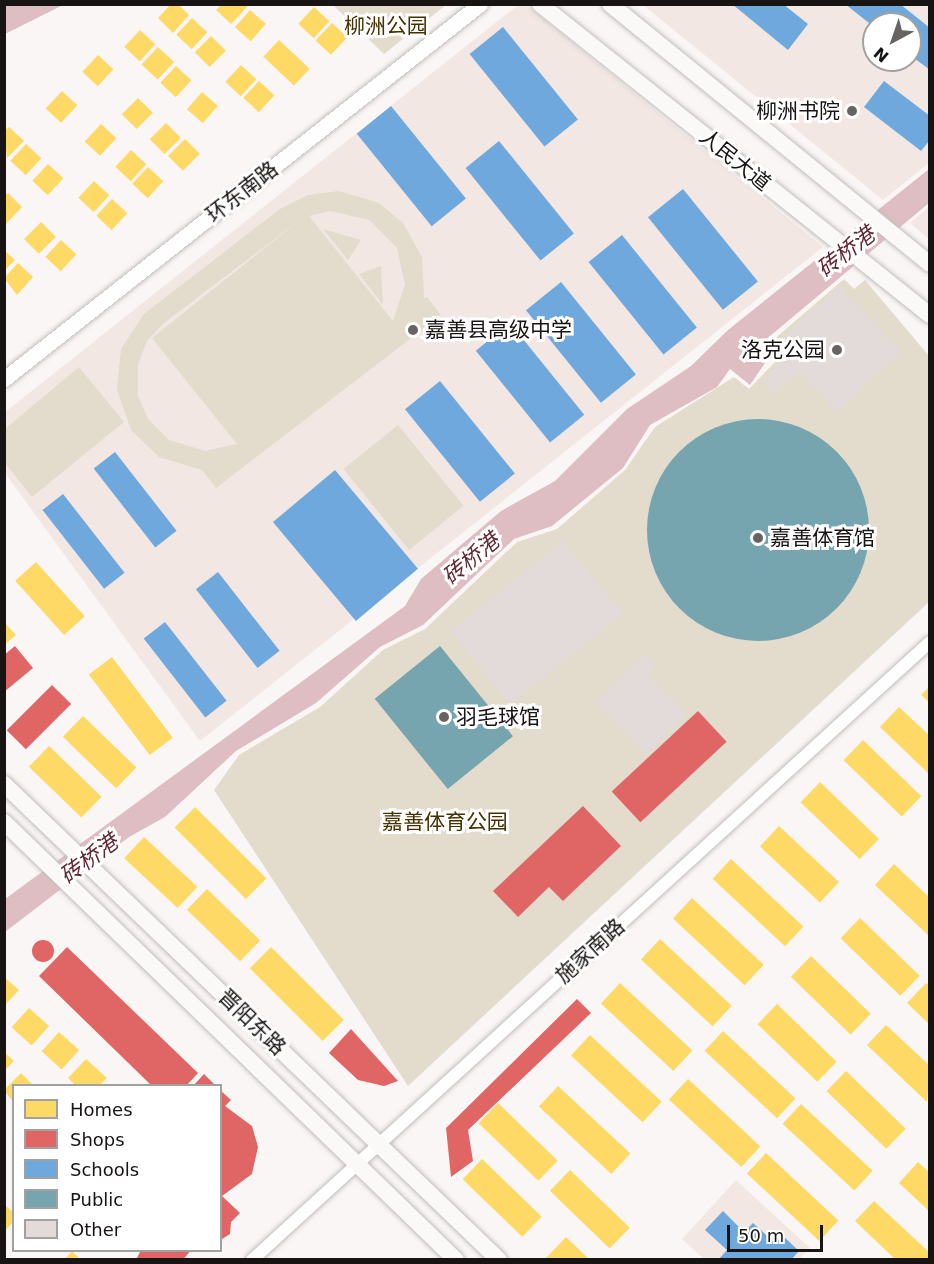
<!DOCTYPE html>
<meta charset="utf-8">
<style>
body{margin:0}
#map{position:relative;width:934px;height:1264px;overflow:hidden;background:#faf6f5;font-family:"DejaVu Sans","Noto Sans SC",sans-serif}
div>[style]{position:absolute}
.built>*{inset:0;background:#f2e7e3}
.green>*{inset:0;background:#e3dbcc;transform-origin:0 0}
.water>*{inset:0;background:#dfbec3}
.homes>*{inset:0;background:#ffd966;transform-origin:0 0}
.shops>*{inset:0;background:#e06666;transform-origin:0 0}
.round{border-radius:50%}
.schools>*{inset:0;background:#6fa8dc;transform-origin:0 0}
.public>*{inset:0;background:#76a5af;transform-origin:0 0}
.building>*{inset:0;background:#e3dbd9;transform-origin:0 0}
.roads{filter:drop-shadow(0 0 2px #c1bebd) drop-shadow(0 0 2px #c1bebd)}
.minor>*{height:12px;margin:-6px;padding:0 6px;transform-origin:6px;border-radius:6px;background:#fefefe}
.tertiary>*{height:15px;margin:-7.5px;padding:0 7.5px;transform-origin:7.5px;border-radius:7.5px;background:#fefefe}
.secondary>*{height:16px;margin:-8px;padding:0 8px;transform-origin:8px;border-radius:8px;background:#fbf9f7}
.dots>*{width:16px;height:16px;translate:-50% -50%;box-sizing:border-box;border:3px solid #fff;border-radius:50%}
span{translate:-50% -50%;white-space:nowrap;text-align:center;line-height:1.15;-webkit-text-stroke:6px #fff;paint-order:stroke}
.park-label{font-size:21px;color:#453200}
.poi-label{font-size:21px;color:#171413}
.right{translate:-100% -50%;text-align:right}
.left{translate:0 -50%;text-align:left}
.street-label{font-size:21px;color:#171413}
.water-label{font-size:22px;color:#612736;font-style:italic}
.frame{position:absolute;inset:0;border:6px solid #171413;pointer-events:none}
.legend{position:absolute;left:12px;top:1084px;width:210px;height:168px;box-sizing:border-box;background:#fff;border:2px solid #a2a1a1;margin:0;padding:8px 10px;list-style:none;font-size:18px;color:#171413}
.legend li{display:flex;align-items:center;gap:12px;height:30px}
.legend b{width:30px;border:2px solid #a2a1a1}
.north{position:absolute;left:862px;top:12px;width:60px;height:60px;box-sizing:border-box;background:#fff;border:2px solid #a2a1a1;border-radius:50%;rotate:220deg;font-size:16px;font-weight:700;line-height:24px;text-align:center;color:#171413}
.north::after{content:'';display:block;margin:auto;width:21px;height:27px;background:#666362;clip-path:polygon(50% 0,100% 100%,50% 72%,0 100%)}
.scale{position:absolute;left:727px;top:1225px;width:96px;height:27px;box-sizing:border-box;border:3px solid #171413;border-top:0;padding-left:8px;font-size:18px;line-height:21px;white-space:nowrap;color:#171413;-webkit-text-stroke:4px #fff;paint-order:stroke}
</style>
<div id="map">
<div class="built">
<div style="clip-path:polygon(518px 5px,526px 5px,823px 247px,200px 741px,5px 473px,4px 413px)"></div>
<div style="clip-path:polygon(evenodd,643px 5px,929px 5px,929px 163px,883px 200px,643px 5px,874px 24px,910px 24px,910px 60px,874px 60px,874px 24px)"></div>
<div style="clip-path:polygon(929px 207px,929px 239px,910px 223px)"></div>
<div style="clip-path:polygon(736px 1180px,810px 1248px,799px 1259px,704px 1259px,682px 1239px)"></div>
</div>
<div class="green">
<div style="clip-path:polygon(333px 5px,446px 5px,384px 54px)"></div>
<div style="clip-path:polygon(evenodd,339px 191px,379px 203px,403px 223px,422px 257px,424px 298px,427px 297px,441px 315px,216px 488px,202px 470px,159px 457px,131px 430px,117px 390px,121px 349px,144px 314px,280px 209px,308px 195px,339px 191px,330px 211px,369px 220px,397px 248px,405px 284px,393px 321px,309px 216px,330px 211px,339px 191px,301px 219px,152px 338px,237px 444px,205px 451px,169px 440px,148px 419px,138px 396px,138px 364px,147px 341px,164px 323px,301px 219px)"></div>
<div style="clip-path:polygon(323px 229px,361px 240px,348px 260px)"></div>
<div style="clip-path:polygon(381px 266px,383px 305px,359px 274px)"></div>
<div style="clip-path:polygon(844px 279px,854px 289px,865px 280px,929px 356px,929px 602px,408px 1086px,214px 790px,239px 755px,320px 707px,383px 650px,425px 629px,517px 542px,557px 529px,625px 470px,655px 427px,734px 377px,749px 389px,777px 360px,765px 347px)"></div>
<div style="clip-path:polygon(79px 367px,124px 422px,32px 497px,5px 463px,5px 429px)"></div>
<div style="left:398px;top:425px;width:104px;height:70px;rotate:51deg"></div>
</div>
<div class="water">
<div style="clip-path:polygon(6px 5px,6px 4px,63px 5px,5px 34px)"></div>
<div style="clip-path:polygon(929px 169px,929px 203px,752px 351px,765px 363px,750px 385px,730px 369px,717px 387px,650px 425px,623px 468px,552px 526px,514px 539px,423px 625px,380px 647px,316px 703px,236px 751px,165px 817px,129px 837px,5px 932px,5px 899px,405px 606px,421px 579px,501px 511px,555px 481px,627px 409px,691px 366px,728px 330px)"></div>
</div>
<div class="homes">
<div style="clip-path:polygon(171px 4px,178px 4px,189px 15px,173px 33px,158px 18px)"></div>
<div style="clip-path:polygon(222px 4px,244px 4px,247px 7px,231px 24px,216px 10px)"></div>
<div style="left:314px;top:7px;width:21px;height:23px;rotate:43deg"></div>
<div style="left:250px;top:10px;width:21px;height:23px;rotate:41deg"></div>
<div style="left:192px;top:18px;width:21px;height:23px;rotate:43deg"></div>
<div style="left:332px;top:23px;width:21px;height:24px;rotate:43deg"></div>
<div style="left:140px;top:30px;width:21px;height:23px;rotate:43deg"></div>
<div style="left:211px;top:36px;width:21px;height:23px;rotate:45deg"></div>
<div style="left:279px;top:40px;width:42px;height:23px;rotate:43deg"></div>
<div style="left:158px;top:47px;width:22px;height:24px;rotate:43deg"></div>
<div style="left:98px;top:55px;width:21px;height:23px;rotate:43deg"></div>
<div style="left:241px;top:65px;width:21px;height:23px;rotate:43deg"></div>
<div style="left:176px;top:66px;width:21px;height:23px;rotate:43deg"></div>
<div style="left:259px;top:81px;width:21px;height:23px;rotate:43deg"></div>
<div style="left:62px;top:91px;width:21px;height:24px;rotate:43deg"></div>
<div style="left:202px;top:92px;width:21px;height:23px;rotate:41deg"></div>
<div style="left:138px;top:98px;width:21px;height:23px;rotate:45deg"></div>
<div style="left:166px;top:123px;width:21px;height:23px;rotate:45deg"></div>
<div style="left:101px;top:124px;width:21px;height:24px;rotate:43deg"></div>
<div style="clip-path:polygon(9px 127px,24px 141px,7px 158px,4px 131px)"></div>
<div style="left:185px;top:139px;width:21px;height:24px;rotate:45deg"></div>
<div style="left:26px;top:144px;width:21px;height:23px;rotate:43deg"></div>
<div style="left:131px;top:150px;width:21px;height:23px;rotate:43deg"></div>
<div style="left:48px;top:164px;width:21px;height:23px;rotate:43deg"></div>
<div style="left:148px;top:167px;width:21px;height:23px;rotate:43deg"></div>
<div style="left:94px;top:181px;width:21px;height:23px;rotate:43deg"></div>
<div style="clip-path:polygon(8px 193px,22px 207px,6px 224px,4px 196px)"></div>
<div style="left:112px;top:199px;width:21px;height:23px;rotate:43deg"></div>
<div style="left:41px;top:222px;width:21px;height:24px;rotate:45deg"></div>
<div style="left:61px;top:240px;width:21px;height:23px;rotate:43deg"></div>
<div style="clip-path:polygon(4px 250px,15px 260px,4px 271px)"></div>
<div style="clip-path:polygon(18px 263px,33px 277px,17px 295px,4px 278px)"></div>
<div style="left:36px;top:562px;width:73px;height:28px;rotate:48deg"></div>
<div style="clip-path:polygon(4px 622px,16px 635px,4px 645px)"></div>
<div style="left:112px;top:657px;width:101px;height:29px;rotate:53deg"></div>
<div style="clip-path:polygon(930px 686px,930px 703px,921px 695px)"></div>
<div style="clip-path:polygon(899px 707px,930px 736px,930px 775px,880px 727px)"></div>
<div style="left:83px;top:716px;width:74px;height:29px;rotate:44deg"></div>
<div style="left:863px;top:740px;width:81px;height:28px;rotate:44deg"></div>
<div style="left:49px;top:746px;width:73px;height:29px;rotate:44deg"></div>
<div style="left:820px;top:782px;width:82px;height:28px;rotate:44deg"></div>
<div style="left:195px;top:807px;width:101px;height:29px;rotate:45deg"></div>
<div style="left:779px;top:826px;width:82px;height:28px;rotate:43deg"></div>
<div style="left:144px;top:837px;width:73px;height:29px;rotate:43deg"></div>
<div style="left:731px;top:859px;width:99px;height:27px;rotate:43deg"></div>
<div style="clip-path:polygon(894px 864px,930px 898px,930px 937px,875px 885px)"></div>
<div style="left:207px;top:889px;width:74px;height:29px;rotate:44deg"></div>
<div style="left:692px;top:898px;width:98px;height:28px;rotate:43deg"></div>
<div style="left:860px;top:918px;width:83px;height:28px;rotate:44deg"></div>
<div style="left:660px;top:939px;width:98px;height:28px;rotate:43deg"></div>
<div style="left:271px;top:947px;width:103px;height:30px;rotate:45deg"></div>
<div style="left:811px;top:956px;width:83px;height:29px;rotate:44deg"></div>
<div style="clip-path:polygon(4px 977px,19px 990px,4px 1006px)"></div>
<div style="left:620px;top:983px;width:99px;height:28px;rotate:43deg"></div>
<div style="clip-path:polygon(926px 983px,930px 986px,930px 1025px,907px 1003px)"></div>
<div style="left:777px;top:1004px;width:83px;height:28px;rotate:44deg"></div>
<div style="left:29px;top:1008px;width:27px;height:26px;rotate:42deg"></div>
<div style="clip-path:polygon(886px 1025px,930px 1066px,927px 1102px,867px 1045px)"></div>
<div style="left:723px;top:1031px;width:99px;height:27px;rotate:43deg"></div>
<div style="left:59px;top:1032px;width:27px;height:26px;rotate:42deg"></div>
<div style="left:590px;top:1035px;width:98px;height:28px;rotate:43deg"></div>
<div style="clip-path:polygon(4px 1052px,14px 1061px,4px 1071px)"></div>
<div style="clip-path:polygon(86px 1059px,107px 1078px,99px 1086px,76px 1086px,68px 1078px)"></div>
<div style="left:846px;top:1071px;width:83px;height:28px;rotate:44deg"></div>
<div style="clip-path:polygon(21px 1073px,34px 1086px,14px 1086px,14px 1103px,4px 1090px)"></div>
<div style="left:688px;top:1079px;width:99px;height:28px;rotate:43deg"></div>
<div style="left:558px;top:1086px;width:99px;height:28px;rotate:43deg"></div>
<div style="left:498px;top:1103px;width:83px;height:28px;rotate:44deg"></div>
<div style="left:801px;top:1104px;width:98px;height:27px;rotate:43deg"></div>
<div style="left:766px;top:1153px;width:99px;height:28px;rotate:43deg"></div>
<div style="left:482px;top:1159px;width:83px;height:28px;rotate:44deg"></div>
<div style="clip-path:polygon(918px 1162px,930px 1173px,930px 1212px,899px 1183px)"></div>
<div style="left:570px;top:1170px;width:83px;height:29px;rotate:44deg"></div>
<div style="clip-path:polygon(874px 1201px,930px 1253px,930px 1260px,896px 1260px,855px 1221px)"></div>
<div style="clip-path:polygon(5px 1205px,14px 1213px,14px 1221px,5px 1231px)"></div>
<div style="clip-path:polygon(566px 1237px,590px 1260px,546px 1258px)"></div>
<div style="clip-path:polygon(72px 1251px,81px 1260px,64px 1260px)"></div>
</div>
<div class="shops">
<div style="clip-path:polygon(15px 646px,33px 668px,4px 692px,4px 655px)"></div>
<div style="left:52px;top:685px;width:27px;height:64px;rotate:45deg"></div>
<div style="left:698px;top:711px;width:42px;height:118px;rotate:47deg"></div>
<div style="clip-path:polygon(583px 806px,621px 846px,563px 901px,549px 887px,518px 917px,493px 891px)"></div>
<div class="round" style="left:32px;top:940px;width:22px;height:22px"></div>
<div style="clip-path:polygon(67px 947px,198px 1073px,186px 1086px,152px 1086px,39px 976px)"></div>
<div style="clip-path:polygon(577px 999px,591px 1013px,468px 1130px,473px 1161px,451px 1177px,446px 1128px)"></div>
<div style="clip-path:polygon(351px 1029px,398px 1081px,384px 1086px,358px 1080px,329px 1053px)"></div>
<div style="clip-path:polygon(204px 1074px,216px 1086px,193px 1086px)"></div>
<div style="clip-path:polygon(220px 1090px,231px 1100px,225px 1106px,252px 1126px,258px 1147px,252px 1174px,222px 1196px,240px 1213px,231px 1222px,230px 1234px,222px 1239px)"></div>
<div style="clip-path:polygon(141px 1250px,191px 1250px,183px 1260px,136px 1260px)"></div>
</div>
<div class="schools">
<div style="clip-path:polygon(732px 4px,783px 4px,808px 24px,788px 50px)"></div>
<div style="clip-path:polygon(845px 4px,900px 4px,930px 28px,930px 70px,910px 55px,910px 24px,874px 27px)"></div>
<div style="left:503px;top:27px;width:119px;height:43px;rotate:51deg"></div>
<div style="clip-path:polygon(884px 81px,930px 116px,930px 140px,921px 151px,864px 107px)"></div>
<div style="left:391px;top:106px;width:119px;height:44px;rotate:51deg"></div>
<div style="left:499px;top:141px;width:119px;height:43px;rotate:51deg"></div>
<div style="left:683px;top:189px;width:119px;height:45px;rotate:51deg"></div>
<div style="left:622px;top:235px;width:119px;height:43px;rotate:51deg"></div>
<div style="left:561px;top:282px;width:119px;height:45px;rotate:51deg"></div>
<div style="left:510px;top:323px;width:118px;height:44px;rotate:51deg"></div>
<div style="left:440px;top:381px;width:119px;height:45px;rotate:51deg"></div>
<div style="left:115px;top:452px;width:100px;height:27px;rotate:52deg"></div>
<div style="left:335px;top:470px;width:129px;height:81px;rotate:50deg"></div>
<div style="left:63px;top:494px;width:100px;height:26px;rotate:52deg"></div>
<div style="left:218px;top:572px;width:100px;height:28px;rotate:52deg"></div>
<div style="left:165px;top:622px;width:100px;height:27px;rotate:52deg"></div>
<div style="clip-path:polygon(723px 1211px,744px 1232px,753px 1223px,775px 1243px,783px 1236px,799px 1251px,791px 1260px,718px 1260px,727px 1250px,705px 1230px)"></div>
</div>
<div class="public">
<div class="round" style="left:647px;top:419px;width:222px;height:222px"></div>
<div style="left:440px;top:646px;width:116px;height:84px;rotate:51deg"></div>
</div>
<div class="building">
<div style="clip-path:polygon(839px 286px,901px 352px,836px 412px,799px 371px,774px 394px,762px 381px,784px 360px,773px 348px)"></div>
<div style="left:563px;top:541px;width:94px;height:144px;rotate:51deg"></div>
<div style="clip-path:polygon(644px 654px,656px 666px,647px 675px,686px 714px,646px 754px,596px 703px)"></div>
</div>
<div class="roads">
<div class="minor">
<div style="left:252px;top:1260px;width:917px;rotate:-42.35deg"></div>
</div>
<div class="tertiary">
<div style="left:4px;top:379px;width:606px;rotate:-38.23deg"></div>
</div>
<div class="secondary">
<div style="left:540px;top:4px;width:499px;rotate:38.6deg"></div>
<div style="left:610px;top:4px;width:412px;rotate:39.1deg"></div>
<div style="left:4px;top:784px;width:687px;rotate:43.88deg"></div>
<div style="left:4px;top:822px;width:629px;rotate:44.1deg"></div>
</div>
</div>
<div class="dots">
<div style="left:852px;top:111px;background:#666362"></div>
<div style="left:413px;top:330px;background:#666362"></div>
<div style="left:837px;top:350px;background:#666362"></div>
<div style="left:758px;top:538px;background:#666362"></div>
<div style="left:444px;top:717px;background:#666362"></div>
</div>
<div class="park-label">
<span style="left:386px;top:26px">柳洲公园</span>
<span style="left:445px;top:822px">嘉善体育公园</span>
</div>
<div class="poi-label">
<span class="right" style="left:840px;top:111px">柳洲书院</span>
<span class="left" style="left:425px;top:330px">嘉善县高级中学</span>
<span class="right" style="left:825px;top:350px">洛克公园</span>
<span class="left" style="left:770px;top:538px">嘉善体育馆</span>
<span class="left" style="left:456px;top:717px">羽毛球馆</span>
</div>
<div class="street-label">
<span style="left:735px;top:160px;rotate:39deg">人民大道</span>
<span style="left:242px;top:192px;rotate:-38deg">环东南路</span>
<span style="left:590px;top:951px;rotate:-42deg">施家南路</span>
<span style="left:252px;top:1022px;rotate:44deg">晋阳东路</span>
</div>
<div class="water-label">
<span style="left:846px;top:252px;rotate:-38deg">砖桥港</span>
<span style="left:471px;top:559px;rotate:-40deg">砖桥港</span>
<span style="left:89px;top:859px;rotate:-37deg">砖桥港</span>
</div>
<div class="frame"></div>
<ul class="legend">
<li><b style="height:16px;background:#ffd966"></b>Homes</li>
<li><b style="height:16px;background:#e06666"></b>Shops</li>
<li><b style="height:16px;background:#6fa8dc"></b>Schools</li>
<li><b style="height:16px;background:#76a5af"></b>Public</li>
<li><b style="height:16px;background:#e3dbd9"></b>Other</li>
</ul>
<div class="north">N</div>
<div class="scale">50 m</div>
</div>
